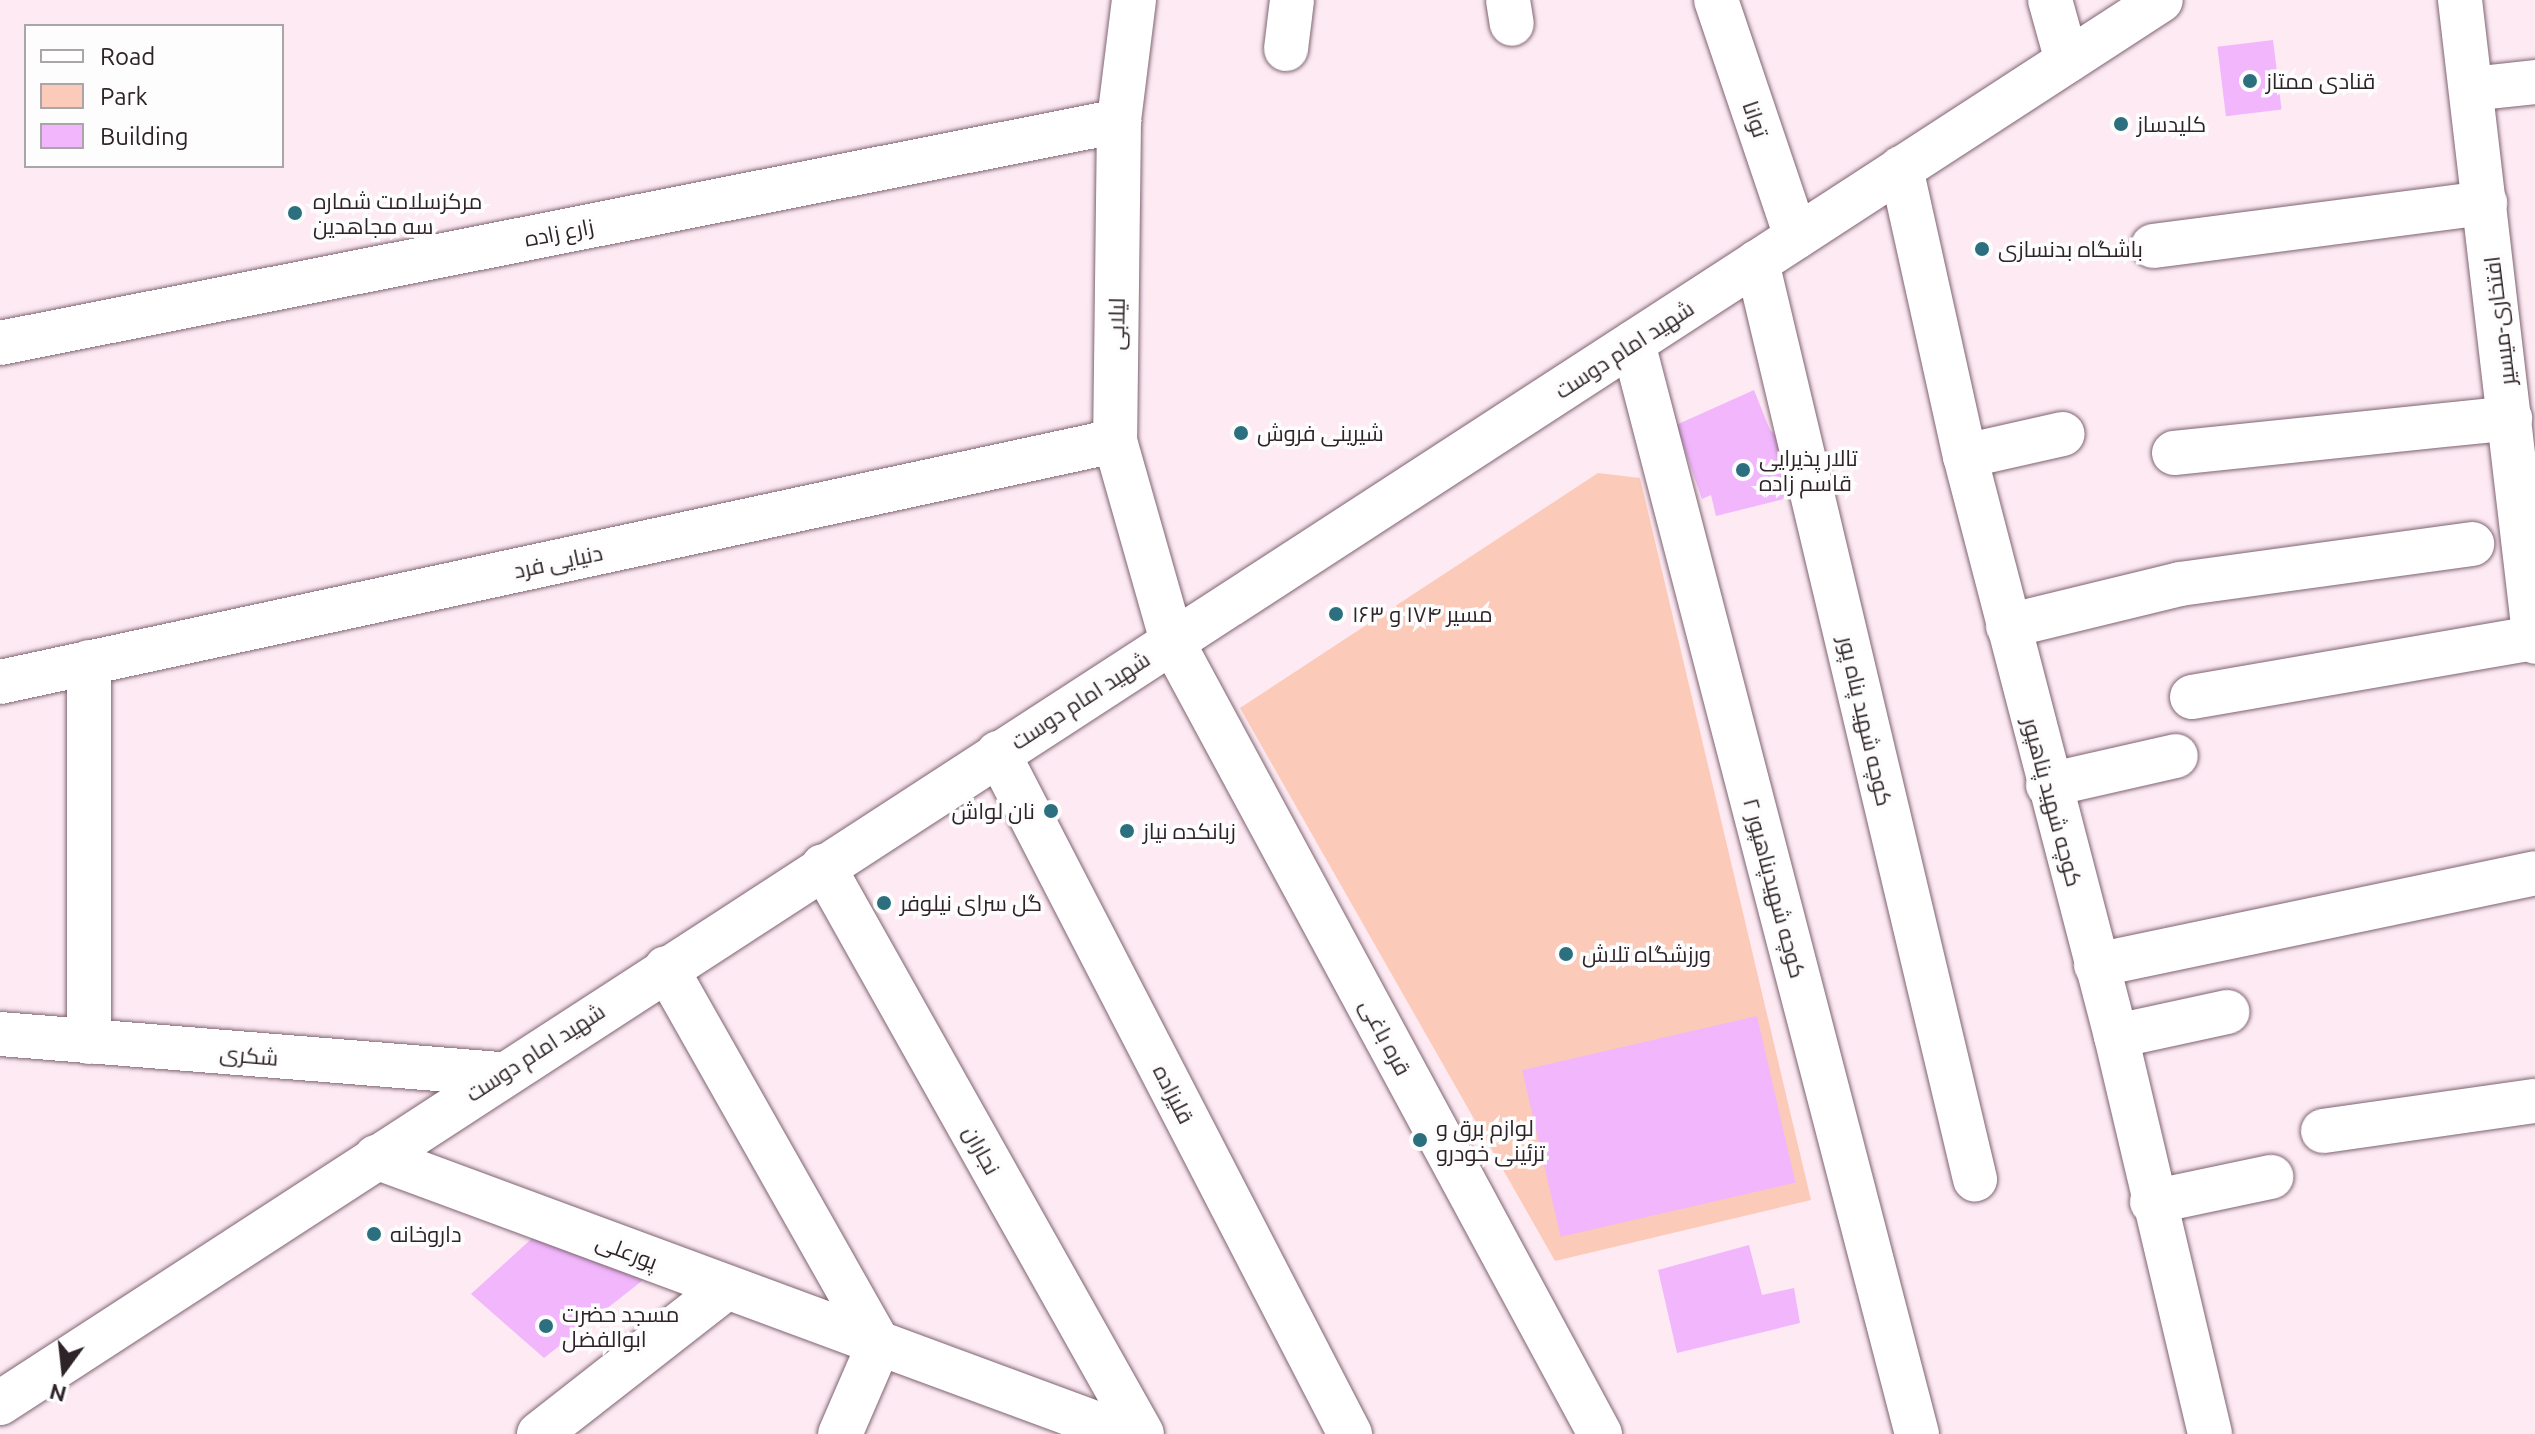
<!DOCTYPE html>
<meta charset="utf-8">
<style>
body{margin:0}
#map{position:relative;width:2535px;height:1434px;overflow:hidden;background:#fdeaf3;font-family:Ubuntu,Cairo,sans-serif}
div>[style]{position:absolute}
.green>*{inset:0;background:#fccab8}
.building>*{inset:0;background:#f1b6fc;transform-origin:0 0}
.roads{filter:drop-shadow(0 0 2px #7f6471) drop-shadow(0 0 2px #7f6471)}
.minor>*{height:44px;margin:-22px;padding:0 22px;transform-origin:22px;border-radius:22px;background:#fff}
.major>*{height:44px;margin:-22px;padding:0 22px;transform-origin:22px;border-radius:22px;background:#fff}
.dots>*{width:22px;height:22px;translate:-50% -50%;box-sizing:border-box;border:4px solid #fdfdfd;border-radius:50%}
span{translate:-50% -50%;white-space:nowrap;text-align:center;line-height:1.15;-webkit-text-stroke:7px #fdfdfd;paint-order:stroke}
.poi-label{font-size:22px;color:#2e2328}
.left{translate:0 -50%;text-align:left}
.right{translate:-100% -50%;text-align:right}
.street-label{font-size:22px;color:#2e2328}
.legend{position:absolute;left:24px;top:24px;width:260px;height:144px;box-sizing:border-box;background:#fdfdfd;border:2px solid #aaa6a8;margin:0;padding:10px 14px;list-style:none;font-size:24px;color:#2e2328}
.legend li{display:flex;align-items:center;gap:16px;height:40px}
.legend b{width:40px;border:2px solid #aaa6a8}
.north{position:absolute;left:24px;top:1330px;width:80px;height:80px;-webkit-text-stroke:6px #fdfdfd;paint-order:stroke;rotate:195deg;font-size:22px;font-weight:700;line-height:32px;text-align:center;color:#2e2328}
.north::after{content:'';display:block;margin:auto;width:28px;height:36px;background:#2e2328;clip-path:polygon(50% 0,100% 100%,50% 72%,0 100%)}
</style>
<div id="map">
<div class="green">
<div style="clip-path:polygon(1598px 473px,1640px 478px,1811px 1200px,1555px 1261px,1240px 708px)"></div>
</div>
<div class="building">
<div style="left:2273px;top:40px;width:70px;height:56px;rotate:83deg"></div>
<div style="clip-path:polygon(1754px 390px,1770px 430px,1787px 445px,1800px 495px,1716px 516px,1711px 495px,1702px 499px,1676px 425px)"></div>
<div style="left:1757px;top:1016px;width:171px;height:241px;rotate:77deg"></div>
<div style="clip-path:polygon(540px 1231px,652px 1273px,544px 1358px,471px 1294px)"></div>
<div style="clip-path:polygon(1749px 1245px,1762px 1295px,1794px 1288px,1800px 1323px,1677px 1353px,1658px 1270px)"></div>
</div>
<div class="roads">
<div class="minor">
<div style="left:1508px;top:0;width:24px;rotate:81deg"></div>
<div style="left:1716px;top:0;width:250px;rotate:71.3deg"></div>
<div style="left:2050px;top:0;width:63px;rotate:74.4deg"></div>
<div style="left:2460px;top:0;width:646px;rotate:83.34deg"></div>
<div style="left:1286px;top:49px;width:49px;rotate:-83deg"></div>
<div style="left:2471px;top:89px;width:64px;rotate:-6.2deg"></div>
<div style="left:1901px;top:168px;width:295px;rotate:77.5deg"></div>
<div style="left:1965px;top:456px;width:599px;rotate:75.41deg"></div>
<div style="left:2116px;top:1036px;width:409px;rotate:76.7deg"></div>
<div style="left:2153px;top:246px;width:335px;rotate:-7.4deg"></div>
<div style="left:1757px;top:262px;width:943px;rotate:76.63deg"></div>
<div style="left:0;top:343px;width:1141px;rotate:-11.22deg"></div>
<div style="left:1633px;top:343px;width:1127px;rotate:75.41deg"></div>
<div style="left:2174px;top:453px;width:338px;rotate:-5.9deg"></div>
<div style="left:1965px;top:456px;width:100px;rotate:-12.7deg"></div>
<div style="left:2008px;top:626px;width:177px;rotate:-13.7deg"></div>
<div style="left:2180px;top:584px;width:295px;rotate:-7.8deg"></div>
<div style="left:89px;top:662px;width:380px;rotate:90deg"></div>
<div style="left:0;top:682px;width:1141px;rotate:-12.2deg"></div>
<div style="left:2192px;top:697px;width:348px;rotate:-9.8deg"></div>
<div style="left:998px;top:753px;width:767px;rotate:62.67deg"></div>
<div style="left:2048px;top:785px;width:131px;rotate:-12.8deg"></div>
<div style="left:823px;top:866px;width:651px;rotate:60.68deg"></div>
<div style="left:2096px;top:965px;width:449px;rotate:-11.8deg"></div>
<div style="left:666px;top:968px;width:432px;rotate:60.5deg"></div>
<div style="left:879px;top:1344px;width:98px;rotate:113.4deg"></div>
<div style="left:0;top:1034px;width:501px;rotate:4.58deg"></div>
<div style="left:2116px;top:1036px;width:114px;rotate:-12.2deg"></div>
<div style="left:2323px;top:1131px;width:214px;rotate:-8.1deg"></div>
<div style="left:376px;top:1157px;width:799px;rotate:20.3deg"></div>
<div style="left:2152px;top:1202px;width:122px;rotate:-11.9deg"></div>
<div style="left:539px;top:1434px;width:237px;rotate:-38deg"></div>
</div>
<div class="major">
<div style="left:1134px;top:0;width:122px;rotate:97.1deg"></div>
<div style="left:1119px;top:121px;width:320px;rotate:90.7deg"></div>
<div style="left:1115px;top:441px;width:208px;rotate:74.1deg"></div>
<div style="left:1172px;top:641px;width:901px;rotate:61.64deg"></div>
<div style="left:0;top:1403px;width:2576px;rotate:-32.99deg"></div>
</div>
</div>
<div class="dots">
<div style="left:2250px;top:81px;background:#2c7080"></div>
<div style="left:2121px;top:124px;background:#2c7080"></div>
<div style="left:295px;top:213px;background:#2c7080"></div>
<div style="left:1982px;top:249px;background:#2c7080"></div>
<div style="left:1241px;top:433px;background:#2c7080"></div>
<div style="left:1743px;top:470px;background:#2c7080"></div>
<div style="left:1336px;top:614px;background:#2c7080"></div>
<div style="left:1051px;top:811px;background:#2c7080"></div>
<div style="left:1127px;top:831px;background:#2c7080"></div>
<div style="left:884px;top:903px;background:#2c7080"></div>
<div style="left:1566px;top:954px;background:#2c7080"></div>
<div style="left:1420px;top:1140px;background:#2c7080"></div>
<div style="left:374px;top:1234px;background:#2c7080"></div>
<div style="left:546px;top:1326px;background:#2c7080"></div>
</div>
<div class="poi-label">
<span class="left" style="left:2266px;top:81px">قنادی ممتاز</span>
<span class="left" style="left:2137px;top:124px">کلیدساز</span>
<span class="left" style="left:313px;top:213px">مرکزسلامت شماره<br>سه مجاهدین</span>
<span class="left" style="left:1998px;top:249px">باشگاه بدنسازی</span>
<span class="left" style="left:1257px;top:433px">شیرینی فروش</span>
<span class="left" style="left:1759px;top:470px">تالار پذیرایی<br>قاسم زاده</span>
<span class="left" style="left:1352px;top:614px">مسیر ۱۷۴ و ۱۶۳</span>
<span class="right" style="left:1035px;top:811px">نان لواش</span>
<span class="left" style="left:1143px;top:831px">زبانکده نیاز</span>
<span class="left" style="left:900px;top:903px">گل سرای نیلوفر</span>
<span class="left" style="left:1582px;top:954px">ورزشگاه تلاش</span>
<span class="left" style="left:1436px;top:1140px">لوازم برق و<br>تزئینی خودرو</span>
<span class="left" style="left:390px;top:1234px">داروخانه</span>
<span class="left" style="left:562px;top:1326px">مسجد حضرت<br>ابوالفضل</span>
</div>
<div class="street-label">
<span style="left:1756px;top:119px;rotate:71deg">توانا</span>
<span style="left:559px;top:232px;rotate:-11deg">زارع زاده</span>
<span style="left:2499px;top:321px;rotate:-97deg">افتخاری-میسیر</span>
<span style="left:1116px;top:324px;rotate:-89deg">لیلابی</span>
<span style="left:1624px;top:349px;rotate:-33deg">شهید امام دوست</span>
<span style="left:558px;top:561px;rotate:-12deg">دنیایی فرد</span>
<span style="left:1080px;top:700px;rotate:-33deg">شهید امام دوست</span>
<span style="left:1866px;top:721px;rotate:77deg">کوچه شهید پناه پور</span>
<span style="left:2053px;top:802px;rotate:75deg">کوچه شهید پناهپور</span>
<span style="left:1775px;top:888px;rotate:75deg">۲ کوچه شهیدپناهپور</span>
<span style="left:1386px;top:1037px;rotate:62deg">قره باغی</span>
<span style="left:535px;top:1052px;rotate:-33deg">شهید امام دوست</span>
<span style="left:249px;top:1055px;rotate:5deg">شکری</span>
<span style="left:1174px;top:1094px;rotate:63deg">قلیزاده</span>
<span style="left:982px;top:1150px;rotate:61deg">نجاران</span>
<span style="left:627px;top:1251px;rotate:21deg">پورعلی</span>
</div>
<ul class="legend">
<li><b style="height:10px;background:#fff"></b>Road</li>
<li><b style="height:22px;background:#fccab8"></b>Park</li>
<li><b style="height:22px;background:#f1b6fc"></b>Building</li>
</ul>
<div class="north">N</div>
</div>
